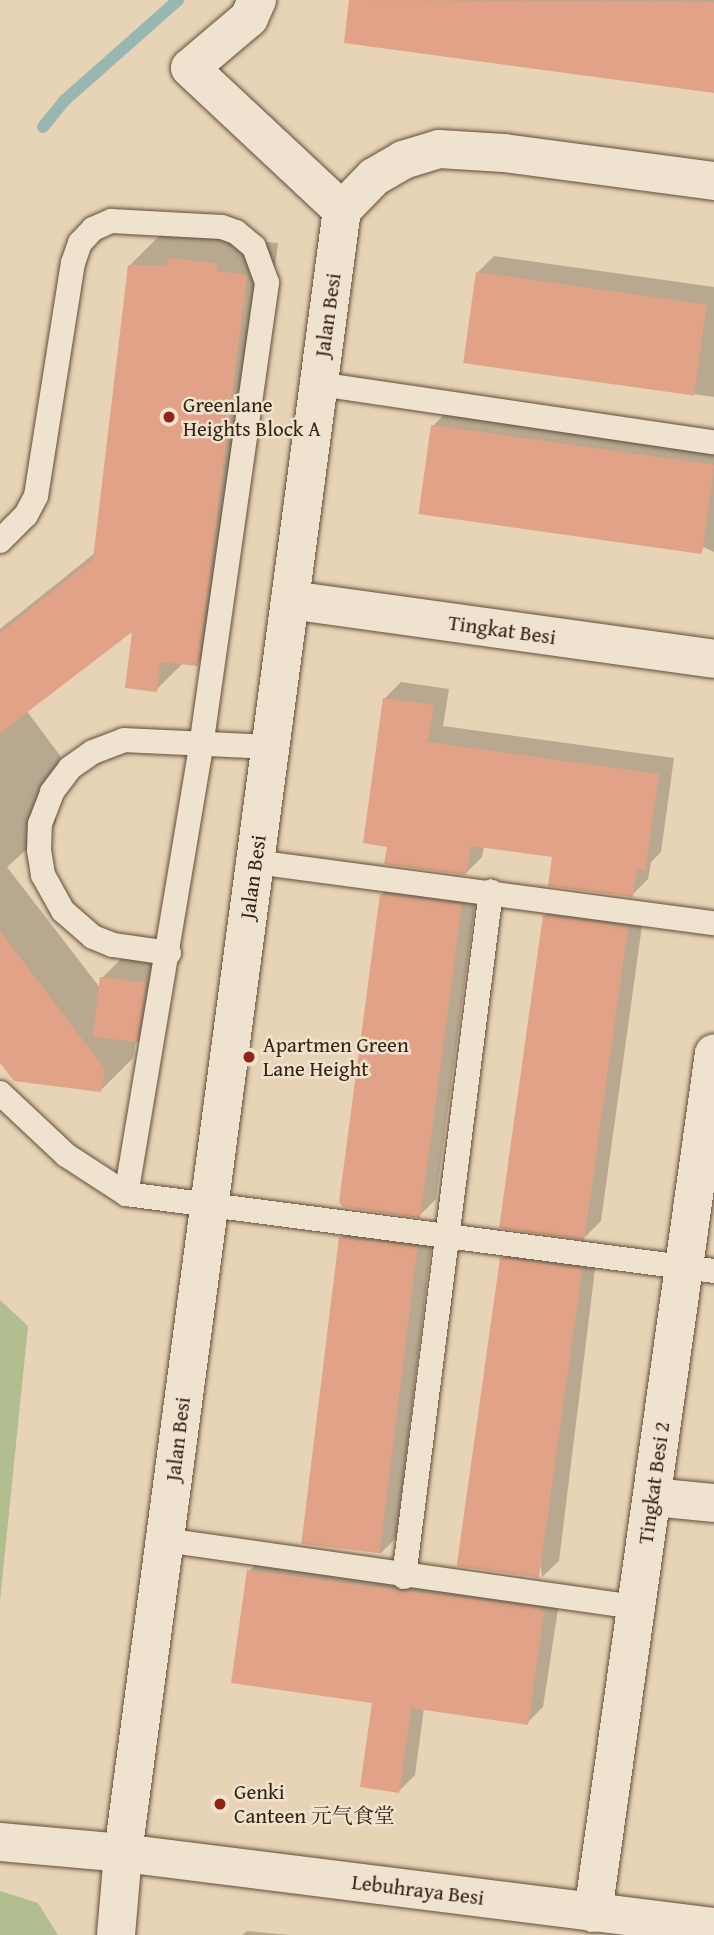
<!DOCTYPE html>
<meta charset="utf-8">
<style>
body{margin:0}
#map{position:relative;width:714px;height:1935px;overflow:hidden;background:#e7d3b5;font-family:"Gentium Book Plus","Noto Serif SC",serif}
div>[style]{position:absolute}
.green>*{inset:0;background:#b2bd90}
.shadow>*{inset:0;background:#0003}
.stream>*{height:12px;margin:-6px;padding:0 6px;transform-origin:6px;border-radius:6px;background:#97b7b0}
.building>*{inset:0;background:#e2a287;transform-origin:0 0}
.roads{filter:drop-shadow(0 0 2px #624e3a) drop-shadow(0 0 2px #624e3a)}
.service>*{height:24px;margin:-12px;padding:0 12px;transform-origin:12px;border-radius:12px;background:#efe2cf}
.minor>*{height:38px;margin:-19px;padding:0 19px;transform-origin:19px;border-radius:19px;background:#efe2cf}
.tertiary>*{height:38px;margin:-19px;padding:0 19px;transform-origin:19px;border-radius:19px;background:#efe2cf}
.dots>*{width:19px;height:19px;translate:-50% -50%;box-sizing:border-box;border:4px solid #efe2cf;border-radius:50%}
span{translate:-50% -50%;white-space:nowrap;text-align:center;line-height:1.15;-webkit-text-stroke:5px #efe2cf;paint-order:stroke}
.street-label{font-size:21px;color:#352211}
.poi-label{font-size:21px;color:#352211}
.left{translate:0 -50%;text-align:left}
</style>
<div id="map">
<div class="green">
<div style="clip-path:polygon(0 1300px,28px 1326px,0 1601px)"></div>
<div style="clip-path:polygon(0 1891px,38px 1903px,58px 1935px,0 1935px)"></div>
</div>
<div class="shadow">
<div style="clip-path:polygon(351px 0,714px 0,714px 90px,346px 42px)"></div>
<div style="clip-path:polygon(161px 234px,278px 243px,229px 632px,197px 664px,183px 663px,156px 690px,134px 628px,26px 710px,64px 761px,57px 790px,56px 823px,7px 867px,101px 989px,102px 978px,134px 946px,178px 951px,168px 1008px,136px 1040px,133px 1058px,101px 1090px,0 1060px,0 629px,95px 553px,129px 266px)"></div>
<div style="clip-path:polygon(494px 256px,714px 287px,714px 397px,465px 362px,477px 273px)"></div>
<div style="clip-path:polygon(449px 409px,714px 443px,714px 552px,433px 426px)"></div>
<div style="clip-path:polygon(401px 682px,449px 689px,443px 726px,674px 758px,661px 852px,651px 862px,648px 879px,632px 895px,554px 855px,484px 846px,482px 857px,466px 873px,389px 845px,385px 698px)"></div>
<div style="clip-path:polygon(398px 878px,477px 889px,436px 1199px,419px 1216px,382px 894px)"></div>
<div style="clip-path:polygon(561px 900px,644px 911px,601px 1221px,585px 1237px,545px 916px)"></div>
<div style="clip-path:polygon(357px 1221px,433px 1231px,396px 1538px,380px 1554px,341px 1238px)"></div>
<div style="clip-path:polygon(518px 1243px,597px 1253px,559px 1561px,542px 1577px,501px 1259px)"></div>
<div style="clip-path:polygon(265px 1555px,560px 1596px,543px 1707px,527px 1723px,424px 1708px,415px 1775px,399px 1791px,374px 1702px,249px 1571px)"></div>
<div style="clip-path:polygon(247px 1931px,290px 1935px,242px 1935px)"></div>
</div>
<div class="stream">
<div style="left:43px;top:127px;width:35px;rotate:-51deg"></div>
<div style="left:65px;top:100px;width:151px;rotate:-41.5deg"></div>
</div>
<div class="building">
<div style="clip-path:polygon(349px 0,714px 2px,714px 93px,344px 43px)"></div>
<div style="clip-path:polygon(168px 258px,217px 263px,217px 271px,247px 275px,198px 666px,160px 662px,157px 692px,125px 688px,132px 632px,0 733px,0 633px,93px 559px,128px 265px,167px 266px)"></div>
<div style="left:476px;top:272px;width:233px;height:92px;rotate:8deg"></div>
<div style="left:431px;top:425px;width:286px;height:90px;rotate:8deg"></div>
<div style="clip-path:polygon(383px 698px,434px 705px,428px 742px,659px 774px,645px 870px,637px 869px,633px 897px,548px 886px,552px 857px,471px 846px,466px 875px,384px 864px,387px 847px,363px 843px)"></div>
<div style="clip-path:polygon(380px 894px,462px 905px,420px 1218px,343px 1207px,339px 1202px)"></div>
<div style="left:543px;top:915px;width:86px;height:316px;rotate:8deg"></div>
<div style="clip-path:polygon(0 931px,105px 1069px,101px 1092px,14px 1081px,0 1063px)"></div>
<div style="left:100px;top:977px;width:46px;height:60px;rotate:7deg"></div>
<div style="left:339px;top:1237px;width:79px;height:309px;rotate:7deg"></div>
<div style="left:500px;top:1258px;width:83px;height:311px;rotate:8deg"></div>
<div style="clip-path:polygon(247px 1570px,539px 1608px,544px 1613px,528px 1725px,411px 1708px,399px 1793px,360px 1787px,372px 1703px,231px 1683px)"></div>
</div>
<div class="roads">
<div class="service">
<div style="left:319px;top:384px;width:399px;rotate:8.4deg"></div>
<div style="left:0;top:541px;width:37px;rotate:-45deg"></div>
<div style="left:26px;top:515px;width:21px;rotate:-62deg"></div>
<div style="left:36px;top:496px;width:236px;rotate:-81deg"></div>
<div style="left:73px;top:263px;width:21px;rotate:-71deg"></div>
<div style="left:80px;top:243px;width:19px;rotate:-47deg"></div>
<div style="left:93px;top:229px;width:20px;rotate:-24deg"></div>
<div style="left:111px;top:221px;width:111px;rotate:3.1deg"></div>
<div style="left:222px;top:227px;width:15px;rotate:20deg"></div>
<div style="left:236px;top:232px;width:23px;rotate:40deg"></div>
<div style="left:254px;top:247px;width:38px;rotate:70deg"></div>
<div style="left:267px;top:283px;width:463px;rotate:98.1deg"></div>
<div style="left:202px;top:741px;width:459px;rotate:99.5deg"></div>
<div style="left:255px;top:862px;width:463px;rotate:7.6deg"></div>
<div style="left:169px;top:953px;width:57px;rotate:-171.9deg"></div>
<div style="left:113px;top:945px;width:22px;rotate:-158deg"></div>
<div style="left:93px;top:937px;width:40px;rotate:-139deg"></div>
<div style="left:63px;top:911px;width:41px;rotate:-119.1deg"></div>
<div style="left:43px;top:875px;width:25px;rotate:-99deg"></div>
<div style="left:39px;top:850px;width:26px;rotate:-88deg"></div>
<div style="left:40px;top:824px;width:34px;rotate:-69deg"></div>
<div style="left:52px;top:792px;width:30px;rotate:-53deg"></div>
<div style="left:70px;top:768px;width:28px;rotate:-35deg"></div>
<div style="left:93px;top:752px;width:33px;rotate:-21deg"></div>
<div style="left:124px;top:740px;width:146px;rotate:2.7deg"></div>
<div style="left:0;top:1093px;width:91px;rotate:43.2deg"></div>
<div style="left:66px;top:1155px;width:72px;rotate:33deg"></div>
<div style="left:126px;top:1194px;width:593px;rotate:7.46deg"></div>
<div style="left:165px;top:1540px;width:476px;rotate:8.1deg"></div>
<div style="left:404px;top:1577px;width:691px;rotate:-82.77deg"></div>
</div>
<div class="minor">
<div style="left:257px;top:0;width:20px;rotate:114deg"></div>
<div style="left:249px;top:18px;width:77px;rotate:139.7deg"></div>
<div style="left:190px;top:68px;width:208px;rotate:43.1deg"></div>
<div style="left:290px;top:600px;width:428px;rotate:7.9deg"></div>
<div style="left:653px;top:1497px;width:61px;rotate:5.6deg"></div>
<div style="left:0;top:1842px;width:123px;rotate:5.1deg"></div>
<div style="left:123px;top:1853px;width:596px;rotate:7.14deg"></div>
<div style="left:593px;top:1913px;width:868px;rotate:-81.99deg"></div>
</div>
<div class="tertiary">
<div style="left:116px;top:1935px;width:82px;rotate:-85.1deg"></div>
<div style="left:123px;top:1853px;width:1658px;rotate:-82.41deg"></div>
<div style="left:342px;top:210px;width:46px;rotate:-45.9deg"></div>
<div style="left:374px;top:177px;width:34px;rotate:-30deg"></div>
<div style="left:403px;top:160px;width:38px;rotate:-17deg"></div>
<div style="left:439px;top:149px;width:65px;rotate:3.5deg"></div>
<div style="left:504px;top:153px;width:212px;rotate:7.6deg"></div>
</div>
</div>
<div class="dots">
<div style="left:169px;top:417px;background:#8f2418"></div>
<div style="left:249px;top:1057px;background:#8f2418"></div>
<div style="left:220px;top:1804px;background:#8f2418"></div>
</div>
<div class="street-label">
<span style="left:328px;top:315px;rotate:-82deg">Jalan Besi</span>
<span style="left:502px;top:630px;rotate:8deg">Tingkat Besi</span>
<span style="left:253px;top:877px;rotate:-82deg">Jalan Besi</span>
<span style="left:178px;top:1439px;rotate:-83deg">Jalan Besi</span>
<span style="left:654px;top:1483px;rotate:-82deg">Tingkat Besi 2</span>
<span style="left:418px;top:1890px;rotate:7deg">Lebuhraya Besi</span>
</div>
<div class="poi-label">
<span class="left" style="left:183px;top:417px">Greenlane<br>Heights Block A</span>
<span class="left" style="left:263px;top:1057px">Apartmen Green<br>Lane Height</span>
<span class="left" style="left:234px;top:1804px">Genki<br>Canteen 元气食堂</span>
</div>
</div>
